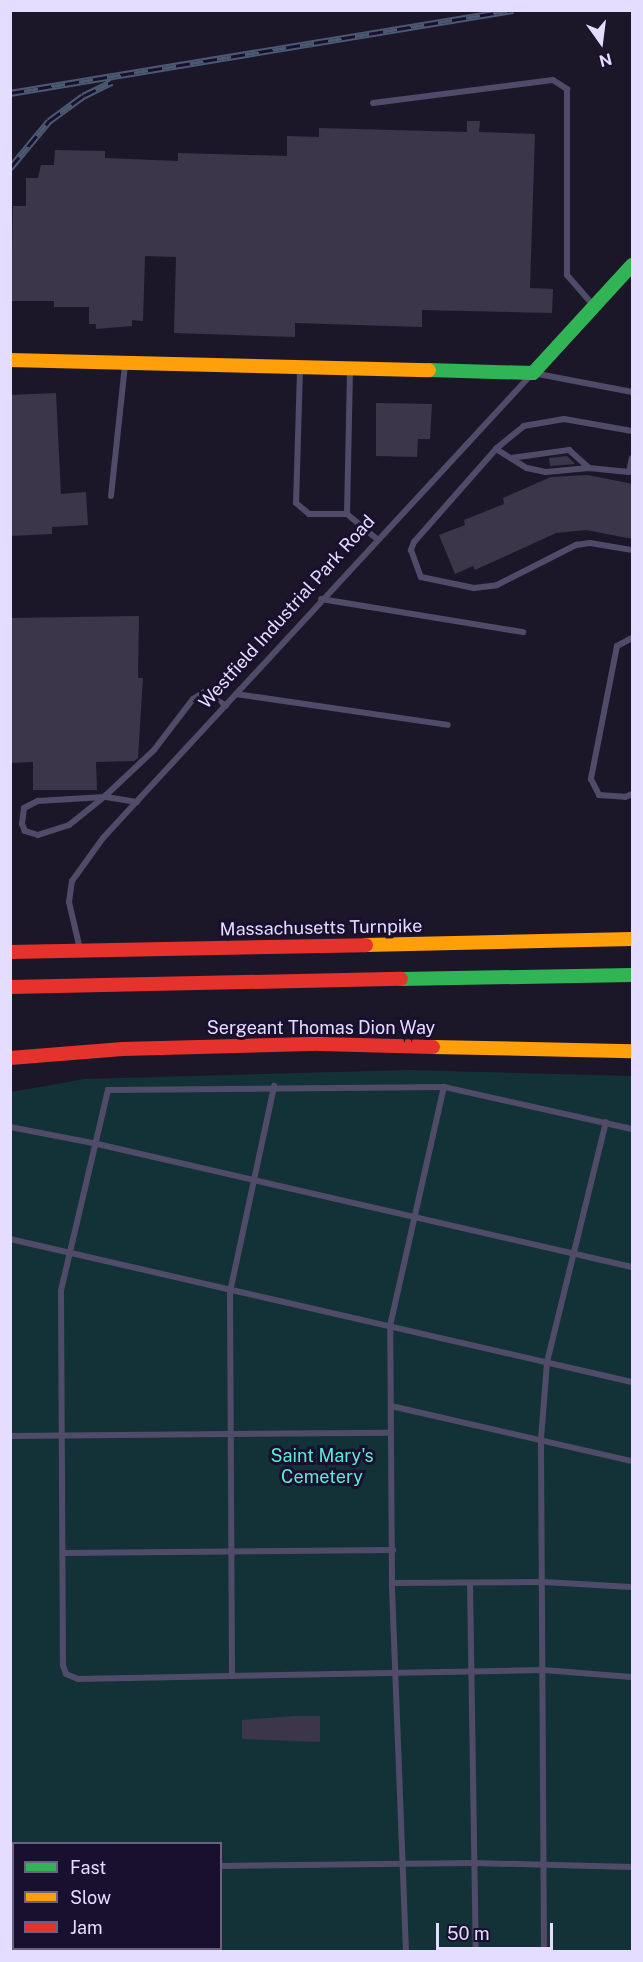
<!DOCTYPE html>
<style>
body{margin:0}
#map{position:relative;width:643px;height:1962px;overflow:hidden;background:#1c1728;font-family:"Public Sans",sans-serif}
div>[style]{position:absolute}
.green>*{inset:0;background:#133237}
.building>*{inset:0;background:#3b3649}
.lane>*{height:6px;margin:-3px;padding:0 3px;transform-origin:3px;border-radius:3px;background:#504b69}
.fast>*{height:14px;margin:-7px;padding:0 7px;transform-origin:7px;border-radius:7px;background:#30b455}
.slow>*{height:14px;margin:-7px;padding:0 7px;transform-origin:7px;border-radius:7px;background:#ff9f0a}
.jam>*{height:14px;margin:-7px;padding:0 7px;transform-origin:7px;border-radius:7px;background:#e5322d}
.rail>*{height:7px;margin-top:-3.5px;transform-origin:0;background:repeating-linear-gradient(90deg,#19102f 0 14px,#4a5a72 0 28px);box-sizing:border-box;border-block:2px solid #4a5a72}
span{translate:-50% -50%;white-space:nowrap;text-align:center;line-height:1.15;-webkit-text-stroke:6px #19102f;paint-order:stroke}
.street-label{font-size:18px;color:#e5ddff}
.park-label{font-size:18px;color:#5eead7}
.frame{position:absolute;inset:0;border:12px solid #e5ddff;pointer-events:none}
.legend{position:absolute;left:12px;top:1842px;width:210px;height:108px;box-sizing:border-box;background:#19102f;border:2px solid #6b6282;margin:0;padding:8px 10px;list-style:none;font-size:18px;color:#e5ddff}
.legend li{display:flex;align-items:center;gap:12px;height:30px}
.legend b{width:30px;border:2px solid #6b6282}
.north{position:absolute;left:571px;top:12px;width:60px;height:60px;-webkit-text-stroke:4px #19102f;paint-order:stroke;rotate:166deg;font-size:16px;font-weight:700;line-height:24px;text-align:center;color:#e5ddff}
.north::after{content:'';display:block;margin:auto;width:21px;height:27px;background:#e5ddff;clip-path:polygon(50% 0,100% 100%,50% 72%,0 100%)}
.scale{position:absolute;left:436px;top:1923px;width:117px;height:27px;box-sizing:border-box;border:3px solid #e5ddff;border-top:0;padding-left:8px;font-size:18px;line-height:21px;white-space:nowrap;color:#e5ddff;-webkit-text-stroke:4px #19102f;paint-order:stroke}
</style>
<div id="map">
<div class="green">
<div style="clip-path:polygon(evenodd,409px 1070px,632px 1076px,632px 1951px,11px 1952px,11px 1092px,85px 1079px,409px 1070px,14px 1844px,220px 1844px,220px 1948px,14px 1948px,14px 1844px)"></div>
</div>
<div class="building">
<div style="clip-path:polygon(467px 121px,480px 121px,479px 132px,535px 134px,530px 288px,553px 289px,552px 313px,422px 310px,422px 327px,295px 323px,295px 337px,174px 333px,176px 257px,145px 256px,143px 321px,132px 320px,132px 326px,96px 329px,96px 324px,89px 324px,89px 307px,54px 307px,54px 301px,11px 301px,13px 206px,26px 206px,26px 178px,38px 178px,41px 165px,54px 165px,55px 150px,105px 151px,105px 158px,178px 161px,178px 153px,287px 156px,287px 136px,319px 137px,319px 128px,467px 132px)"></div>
<div style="clip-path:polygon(56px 393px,61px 494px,86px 492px,88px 525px,52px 527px,52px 534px,10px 536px,10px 395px)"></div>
<div style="clip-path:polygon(376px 403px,432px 404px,430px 439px,418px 439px,417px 457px,376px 456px)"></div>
<div style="clip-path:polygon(567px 456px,575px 464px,550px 466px,549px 458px)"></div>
<div style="clip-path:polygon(587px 475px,633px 484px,633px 539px,586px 530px,556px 533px,475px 570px,473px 566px,455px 574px,439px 535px,465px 525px,464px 520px,504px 504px,503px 498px,551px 477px)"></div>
<div style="clip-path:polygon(139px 616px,138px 678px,143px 678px,138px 758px,134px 761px,96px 762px,97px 790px,33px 790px,33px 762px,10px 763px,10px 618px)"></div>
<div style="clip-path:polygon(294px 1716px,320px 1716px,320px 1742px,242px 1739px,242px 1720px)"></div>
</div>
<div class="lane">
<div style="left:373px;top:103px;width:181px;rotate:-7.3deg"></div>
<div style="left:553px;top:80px;width:17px;rotate:33deg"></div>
<div style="left:567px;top:89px;width:186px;rotate:90deg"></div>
<div style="left:567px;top:275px;width:38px;rotate:49deg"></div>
<div style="left:300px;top:370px;width:133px;rotate:91.7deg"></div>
<div style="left:296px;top:503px;width:17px;rotate:40deg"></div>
<div style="left:309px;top:514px;width:38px"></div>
<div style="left:347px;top:514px;width:39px;rotate:40deg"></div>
<div style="left:538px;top:374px;width:96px;rotate:10.8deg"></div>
<div style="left:632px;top:431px;width:69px;rotate:-170deg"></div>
<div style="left:564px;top:419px;width:41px;rotate:170.1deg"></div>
<div style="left:524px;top:426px;width:36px;rotate:141deg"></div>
<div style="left:496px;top:449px;width:124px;rotate:131.4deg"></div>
<div style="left:414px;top:542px;width:9px;rotate:111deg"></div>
<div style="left:411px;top:550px;width:29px;rotate:70deg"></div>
<div style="left:421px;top:577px;width:54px;rotate:11.7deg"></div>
<div style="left:474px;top:588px;width:23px;rotate:-7deg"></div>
<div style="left:497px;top:585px;width:89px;rotate:-26.9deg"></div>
<div style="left:576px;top:545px;width:14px;rotate:-8deg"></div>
<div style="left:590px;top:543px;width:43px;rotate:9.5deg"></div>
<div style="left:496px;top:449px;width:36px;rotate:32deg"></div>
<div style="left:527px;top:468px;width:19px;rotate:12deg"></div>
<div style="left:546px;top:472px;width:43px;rotate:-5.3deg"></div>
<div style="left:589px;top:468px;width:40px;rotate:5.7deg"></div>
<div style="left:629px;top:472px;width:14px;rotate:-78deg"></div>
<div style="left:511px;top:458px;width:59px;rotate:-7.9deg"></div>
<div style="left:569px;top:450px;width:27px;rotate:42deg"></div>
<div style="left:111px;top:496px;width:132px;rotate:-83.9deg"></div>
<div style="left:347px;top:514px;width:142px;rotate:-88.8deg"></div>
<div style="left:321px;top:599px;width:205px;rotate:9.3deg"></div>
<div style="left:632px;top:638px;width:17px;rotate:152deg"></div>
<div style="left:617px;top:646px;width:136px;rotate:101.1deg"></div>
<div style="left:591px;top:779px;width:18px;rotate:63deg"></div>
<div style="left:599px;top:795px;width:26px;rotate:4deg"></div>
<div style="left:625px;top:797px;width:8px;rotate:-23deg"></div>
<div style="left:236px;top:694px;width:214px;rotate:8.3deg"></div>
<div style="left:137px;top:802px;width:33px;rotate:-171deg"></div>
<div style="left:104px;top:797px;width:45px;rotate:141.3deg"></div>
<div style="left:69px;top:825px;width:33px;rotate:162deg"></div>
<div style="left:38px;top:835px;width:14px;rotate:-163deg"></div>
<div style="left:25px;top:831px;width:8px;rotate:-113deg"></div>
<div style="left:22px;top:824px;width:16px;rotate:-83deg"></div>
<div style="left:24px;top:808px;width:16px;rotate:-27deg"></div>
<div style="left:38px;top:801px;width:66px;rotate:-3.5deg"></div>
<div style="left:104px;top:797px;width:69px;rotate:-43.2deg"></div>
<div style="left:154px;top:750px;width:64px;rotate:-52.6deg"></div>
<div style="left:193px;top:699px;width:13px;rotate:-32deg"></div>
<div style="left:204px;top:692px;width:26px;rotate:32deg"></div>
<div style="left:79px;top:945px;width:44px;rotate:-103.1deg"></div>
<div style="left:69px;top:902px;width:21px;rotate:-82deg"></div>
<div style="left:72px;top:881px;width:53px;rotate:-54.2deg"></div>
<div style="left:103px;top:838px;width:628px;rotate:-47.26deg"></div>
<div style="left:10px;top:1127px;width:85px;rotate:10.9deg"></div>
<div style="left:93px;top:1143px;width:553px;rotate:12.96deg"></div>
<div style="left:632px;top:1129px;width:193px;rotate:-167.4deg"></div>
<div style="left:444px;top:1087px;width:336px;rotate:179.5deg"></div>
<div style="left:108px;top:1090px;width:206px;rotate:103.2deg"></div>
<div style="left:61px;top:1291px;width:374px;rotate:89.7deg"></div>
<div style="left:63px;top:1665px;width:9px;rotate:72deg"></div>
<div style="left:66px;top:1674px;width:13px;rotate:23deg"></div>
<div style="left:78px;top:1679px;width:465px;rotate:-1.1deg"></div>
<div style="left:543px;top:1670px;width:89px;rotate:4.5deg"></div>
<div style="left:10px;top:1239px;width:638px;rotate:12.95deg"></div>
<div style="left:391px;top:1406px;width:247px;rotate:12.9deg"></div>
<div style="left:10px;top:1436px;width:380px;rotate:-0.5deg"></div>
<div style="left:63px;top:1553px;width:330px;rotate:-0.5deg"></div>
<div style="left:392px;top:1583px;width:152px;rotate:-0.4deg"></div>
<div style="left:544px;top:1582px;width:88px;rotate:3.3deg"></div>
<div style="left:470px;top:1584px;width:368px;rotate:89.1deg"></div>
<div style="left:232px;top:1675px;width:383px;rotate:-90.3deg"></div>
<div style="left:230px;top:1292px;width:211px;rotate:-77.9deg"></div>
<div style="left:220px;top:1866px;width:253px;rotate:-0.7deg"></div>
<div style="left:473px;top:1863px;width:159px;rotate:1.4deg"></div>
<div style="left:10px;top:1870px;width:4px"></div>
<div style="left:162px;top:1948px;width:4px;rotate:90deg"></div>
<div style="left:406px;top:1952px;width:369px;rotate:-92.2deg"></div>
<div style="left:392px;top:1583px;width:257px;rotate:-90.4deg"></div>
<div style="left:390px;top:1326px;width:245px;rotate:-77.3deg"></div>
<div style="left:544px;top:1952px;width:513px;rotate:-90.34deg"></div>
<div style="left:541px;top:1439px;width:77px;rotate:-85.5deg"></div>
<div style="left:547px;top:1362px;width:247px;rotate:-76.2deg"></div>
</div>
<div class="fast">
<div style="left:429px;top:370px;width:104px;rotate:1.7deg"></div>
<div style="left:533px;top:373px;width:147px;rotate:-47.5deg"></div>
<div style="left:401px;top:979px;width:231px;rotate:-1deg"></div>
</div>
<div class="slow">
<div style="left:10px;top:360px;width:419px;rotate:1.4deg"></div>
<div style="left:366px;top:945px;width:266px;rotate:-1.3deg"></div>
<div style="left:433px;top:1047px;width:199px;rotate:1.2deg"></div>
</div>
<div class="jam">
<div style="left:10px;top:952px;width:356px;rotate:-1.1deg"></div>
<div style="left:10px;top:987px;width:391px;rotate:-1.2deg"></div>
<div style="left:10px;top:1058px;width:113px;rotate:-4.6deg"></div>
<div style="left:123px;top:1049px;width:197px;rotate:-1.5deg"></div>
<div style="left:320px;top:1044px;width:113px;rotate:1.5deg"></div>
</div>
<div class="rail">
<div style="left:10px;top:93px;width:510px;rotate:-9.37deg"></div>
<div style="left:10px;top:168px;width:61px;rotate:-50.3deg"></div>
<div style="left:49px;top:121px;width:42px;rotate:-36.3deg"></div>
<div style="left:83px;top:96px;width:32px;rotate:-26deg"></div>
</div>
<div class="street-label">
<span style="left:287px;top:612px;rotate:-48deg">Westfield Industrial Park Road</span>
<span style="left:321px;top:928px;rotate:-1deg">Massachusetts Turnpike</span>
<span style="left:321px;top:1028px">Sergeant Thomas Dion Way</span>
</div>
<div class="park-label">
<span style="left:322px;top:1467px">Saint Mary's<br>Cemetery</span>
</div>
<div class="frame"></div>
<ul class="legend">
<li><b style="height:8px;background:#30b455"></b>Fast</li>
<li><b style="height:8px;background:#ff9f0a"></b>Slow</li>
<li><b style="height:8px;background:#e5322d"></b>Jam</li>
</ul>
<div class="north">N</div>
<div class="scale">50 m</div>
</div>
